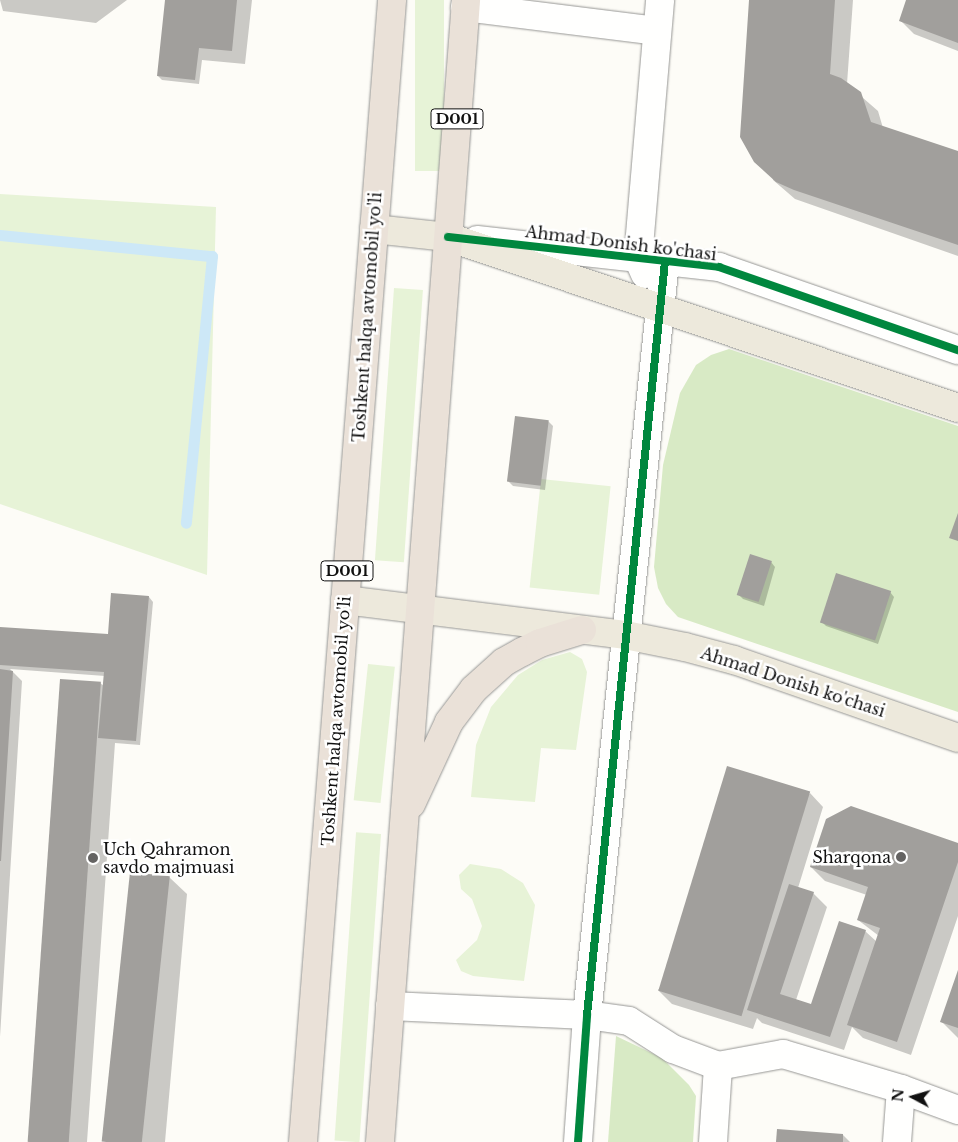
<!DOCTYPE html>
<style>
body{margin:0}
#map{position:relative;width:958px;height:1142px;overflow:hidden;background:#fdfcf7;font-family:"Libre Baskerville",serif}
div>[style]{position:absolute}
.green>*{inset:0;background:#e7f3d7;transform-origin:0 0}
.forest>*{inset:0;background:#d8eac5}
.shadow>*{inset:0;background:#0003}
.stream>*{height:11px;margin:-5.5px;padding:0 5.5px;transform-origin:5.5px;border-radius:5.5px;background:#cde8f7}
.building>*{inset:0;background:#a19f9c;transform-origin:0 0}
.roads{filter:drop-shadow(0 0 1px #979795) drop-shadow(0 0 1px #979795)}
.minor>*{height:28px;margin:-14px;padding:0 14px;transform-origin:14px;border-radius:14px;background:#fffffe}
.major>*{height:28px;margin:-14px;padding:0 14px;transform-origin:14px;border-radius:14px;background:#ede9dc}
.highway>*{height:28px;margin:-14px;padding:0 14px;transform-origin:14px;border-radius:14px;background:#eae1d8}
.cycleway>*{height:8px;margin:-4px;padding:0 4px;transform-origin:4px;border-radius:4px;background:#00873e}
.dots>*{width:14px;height:14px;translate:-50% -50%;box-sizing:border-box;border:2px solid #fff;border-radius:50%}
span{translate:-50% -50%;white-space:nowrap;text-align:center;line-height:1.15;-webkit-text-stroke:5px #fff;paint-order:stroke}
.shield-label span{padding:1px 4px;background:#fff;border:1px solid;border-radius:4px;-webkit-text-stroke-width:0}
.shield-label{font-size:15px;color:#111;font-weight:700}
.street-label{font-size:16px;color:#111}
.poi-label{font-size:16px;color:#111}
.left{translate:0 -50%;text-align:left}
.right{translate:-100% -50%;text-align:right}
.north{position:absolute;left:888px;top:1072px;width:50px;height:50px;-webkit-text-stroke:4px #fff;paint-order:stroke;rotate:276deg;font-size:14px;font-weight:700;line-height:20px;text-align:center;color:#111}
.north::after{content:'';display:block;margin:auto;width:18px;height:22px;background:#111;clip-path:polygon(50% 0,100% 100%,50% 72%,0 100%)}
</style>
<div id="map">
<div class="green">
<div style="left:415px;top:0;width:29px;height:171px"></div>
<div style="clip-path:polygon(0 194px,216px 207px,207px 575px,0 504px)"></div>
<div style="left:394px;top:288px;width:29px;height:273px;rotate:4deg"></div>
<div style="left:541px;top:479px;width:70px;height:109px;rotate:6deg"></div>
<div style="clip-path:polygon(570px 652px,582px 659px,587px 672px,576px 750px,541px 748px,535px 802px,471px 797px,476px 745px,491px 707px,518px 675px,542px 660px)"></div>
<div style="left:368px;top:664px;width:27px;height:137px;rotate:6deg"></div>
<div style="left:381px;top:834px;width:309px;height:25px;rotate:94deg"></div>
<div style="clip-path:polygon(470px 864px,501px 869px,523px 883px,535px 905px,524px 981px,473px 976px,461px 971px,456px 960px,477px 940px,482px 926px,472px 899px,461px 889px,459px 875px)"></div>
</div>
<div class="forest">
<div style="clip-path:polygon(729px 349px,958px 426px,958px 712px,678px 617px,666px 604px,658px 588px,654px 567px,663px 465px,680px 393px,696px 365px,711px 355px)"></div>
<div style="clip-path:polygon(616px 1036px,662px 1058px,689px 1085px,696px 1096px,693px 1142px,608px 1142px)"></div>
</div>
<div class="shadow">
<div style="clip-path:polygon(0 0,127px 0,96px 23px,3px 11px)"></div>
<div style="clip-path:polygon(166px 0,252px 0,245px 64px,202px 60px,199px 84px,162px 80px,158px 76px)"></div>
<div style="clip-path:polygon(751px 0,853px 0,847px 84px,878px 111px,883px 128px,958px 153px,958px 256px,795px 199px,773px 180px)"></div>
<div style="clip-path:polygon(908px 0,958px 0,958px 51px,914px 34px,900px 20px)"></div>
<div style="clip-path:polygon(548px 421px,553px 426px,545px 490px,513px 486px,508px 481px)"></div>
<div style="clip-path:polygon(771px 562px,775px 567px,764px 606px,743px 599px,739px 595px)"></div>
<div style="clip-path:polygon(890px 592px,894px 597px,878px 644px,826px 626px,821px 621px)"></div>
<div style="clip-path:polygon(113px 594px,149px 597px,153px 602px,140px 745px,115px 743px,87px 1142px,28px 1142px,100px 683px,104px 686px,105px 676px,10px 669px,22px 681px,0 1037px,0 629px,109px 635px)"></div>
<div style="clip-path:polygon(810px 793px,823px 807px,798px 888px,813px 893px,827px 907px,796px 1000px,812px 1006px,865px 931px,877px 942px,879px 936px,858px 920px,867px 895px,825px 881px,811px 867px,958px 844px,958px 916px,911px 1055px,863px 1038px,852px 1027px,844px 1050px,762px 1023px,757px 1018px,753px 1029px,672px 1004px,658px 990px)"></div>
<div style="clip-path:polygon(169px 877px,187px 894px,165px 1142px,108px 1142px)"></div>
<div style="clip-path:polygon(958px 973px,958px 1038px,942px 1022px)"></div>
<div style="clip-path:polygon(843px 1135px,850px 1142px,777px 1142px)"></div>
</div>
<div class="stream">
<div style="left:0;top:235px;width:213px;rotate:5.7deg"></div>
<div style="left:212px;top:256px;width:268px;rotate:95.6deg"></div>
</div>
<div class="building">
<div style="clip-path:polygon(165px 0,237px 0,232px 51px,199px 48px,195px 80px,157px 76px)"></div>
<div style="clip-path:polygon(749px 0,835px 0,830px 74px,841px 78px,861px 92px,871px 122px,958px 151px,958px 245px,794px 190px,776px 182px,754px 162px,740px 137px)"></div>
<div style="clip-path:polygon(906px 0,958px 0,958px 43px,899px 21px)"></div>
<div style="left:515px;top:416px;width:34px;height:66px;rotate:7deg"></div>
<div style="clip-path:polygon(958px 513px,958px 541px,949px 538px)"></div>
<div style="left:750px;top:554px;width:23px;height:43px;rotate:18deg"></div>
<div style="left:836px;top:573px;width:58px;height:52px;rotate:18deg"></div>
<div style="clip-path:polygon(111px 593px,149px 596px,136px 741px,98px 738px,104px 672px,0 665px,0 627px,108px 634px)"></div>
<div style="clip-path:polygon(0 669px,13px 671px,1px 861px,0 861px)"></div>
<div style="left:60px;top:679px;width:41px;height:464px;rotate:4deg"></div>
<div style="left:727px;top:766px;width:87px;height:235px;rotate:17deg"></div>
<div style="clip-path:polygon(851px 806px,958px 843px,958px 862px,897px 1042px,847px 1025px,880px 928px,857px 920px,868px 887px,810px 867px,826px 819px)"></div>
<div style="left:130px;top:872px;width:40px;height:271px;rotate:6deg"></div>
<div style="clip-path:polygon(789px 884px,814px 892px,780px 994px,811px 1004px,839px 921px,866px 930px,830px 1037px,747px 1010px)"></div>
<div style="clip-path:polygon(958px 970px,958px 1028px,940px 1022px)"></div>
<div style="clip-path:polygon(777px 1129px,843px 1134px,843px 1142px,776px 1142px)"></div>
</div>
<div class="roads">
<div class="minor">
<div style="left:465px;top:7px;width:193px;rotate:7.1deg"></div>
<div style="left:477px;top:240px;width:244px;rotate:6.4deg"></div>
<div style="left:719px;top:267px;width:253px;rotate:19.2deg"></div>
<div style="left:645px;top:274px;width:17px;rotate:-114deg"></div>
<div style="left:638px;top:258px;width:259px;rotate:-85.1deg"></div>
<div style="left:390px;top:1006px;width:197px;rotate:2.6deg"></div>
<div style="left:587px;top:1015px;width:42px;rotate:8.1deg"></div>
<div style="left:629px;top:1021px;width:52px;rotate:32.5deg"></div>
<div style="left:673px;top:1049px;width:48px;rotate:20.7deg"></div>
<div style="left:718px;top:1066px;width:66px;rotate:-10.5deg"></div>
<div style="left:783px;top:1054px;width:123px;rotate:16.5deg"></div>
<div style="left:901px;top:1089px;width:61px;rotate:20.2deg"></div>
<div style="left:578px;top:1142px;width:127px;rotate:-85.9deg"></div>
<div style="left:587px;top:1015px;width:758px;rotate:-84.09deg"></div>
<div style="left:713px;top:1142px;width:76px;rotate:-86.2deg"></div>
<div style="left:897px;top:1142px;width:53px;rotate:-85.7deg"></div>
</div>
<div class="major">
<div style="left:374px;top:229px;width:74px;rotate:6.2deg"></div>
<div style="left:448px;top:237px;width:538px;rotate:18.54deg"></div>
<div style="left:345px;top:600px;width:282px;rotate:7.1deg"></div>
<div style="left:625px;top:635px;width:61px;rotate:11.3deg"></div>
<div style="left:685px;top:647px;width:51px;rotate:14.9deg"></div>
<div style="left:734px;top:660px;width:237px;rotate:19.2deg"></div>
</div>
<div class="highway">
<div style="left:411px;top:804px;width:90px;rotate:-65.1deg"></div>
<div style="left:449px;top:722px;width:41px;rotate:-52.9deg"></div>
<div style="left:474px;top:689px;width:40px;rotate:-42deg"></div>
<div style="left:504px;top:662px;width:21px;rotate:-29deg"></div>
<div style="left:522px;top:652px;width:20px;rotate:-27deg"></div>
<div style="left:540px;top:643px;width:44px;rotate:-17.2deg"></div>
<div style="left:303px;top:1142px;width:1145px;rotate:-85.54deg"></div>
<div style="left:380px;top:1142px;width:1145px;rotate:-85.69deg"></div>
</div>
</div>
<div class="cycleway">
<div style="left:448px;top:237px;width:273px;rotate:6.3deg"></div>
<div style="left:719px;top:267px;width:253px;rotate:19.2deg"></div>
<div style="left:578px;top:1142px;width:127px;rotate:-85.9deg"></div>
<div style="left:587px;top:1015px;width:758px;rotate:-84.09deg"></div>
</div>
<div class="dots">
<div style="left:901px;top:857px;background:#646362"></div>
<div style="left:93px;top:858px;background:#646362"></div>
</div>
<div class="shield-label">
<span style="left:457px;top:119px">D001</span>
<span style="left:347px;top:571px">D001</span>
</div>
<div class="street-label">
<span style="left:621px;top:243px;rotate:7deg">Ahmad Donish ko'chasi</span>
<span style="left:367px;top:317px;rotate:-86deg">Toshkent halqa avtomobil yo'li</span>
<span style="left:793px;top:682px;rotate:18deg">Ahmad Donish ko'chasi</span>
<span style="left:336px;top:721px;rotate:-86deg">Toshkent halqa avtomobil yo'li</span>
</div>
<div class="poi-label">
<span class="left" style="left:103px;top:858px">Uch Qahramon<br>savdo majmuasi</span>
<span class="right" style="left:891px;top:857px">Sharqona</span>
</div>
<div class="north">N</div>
</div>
